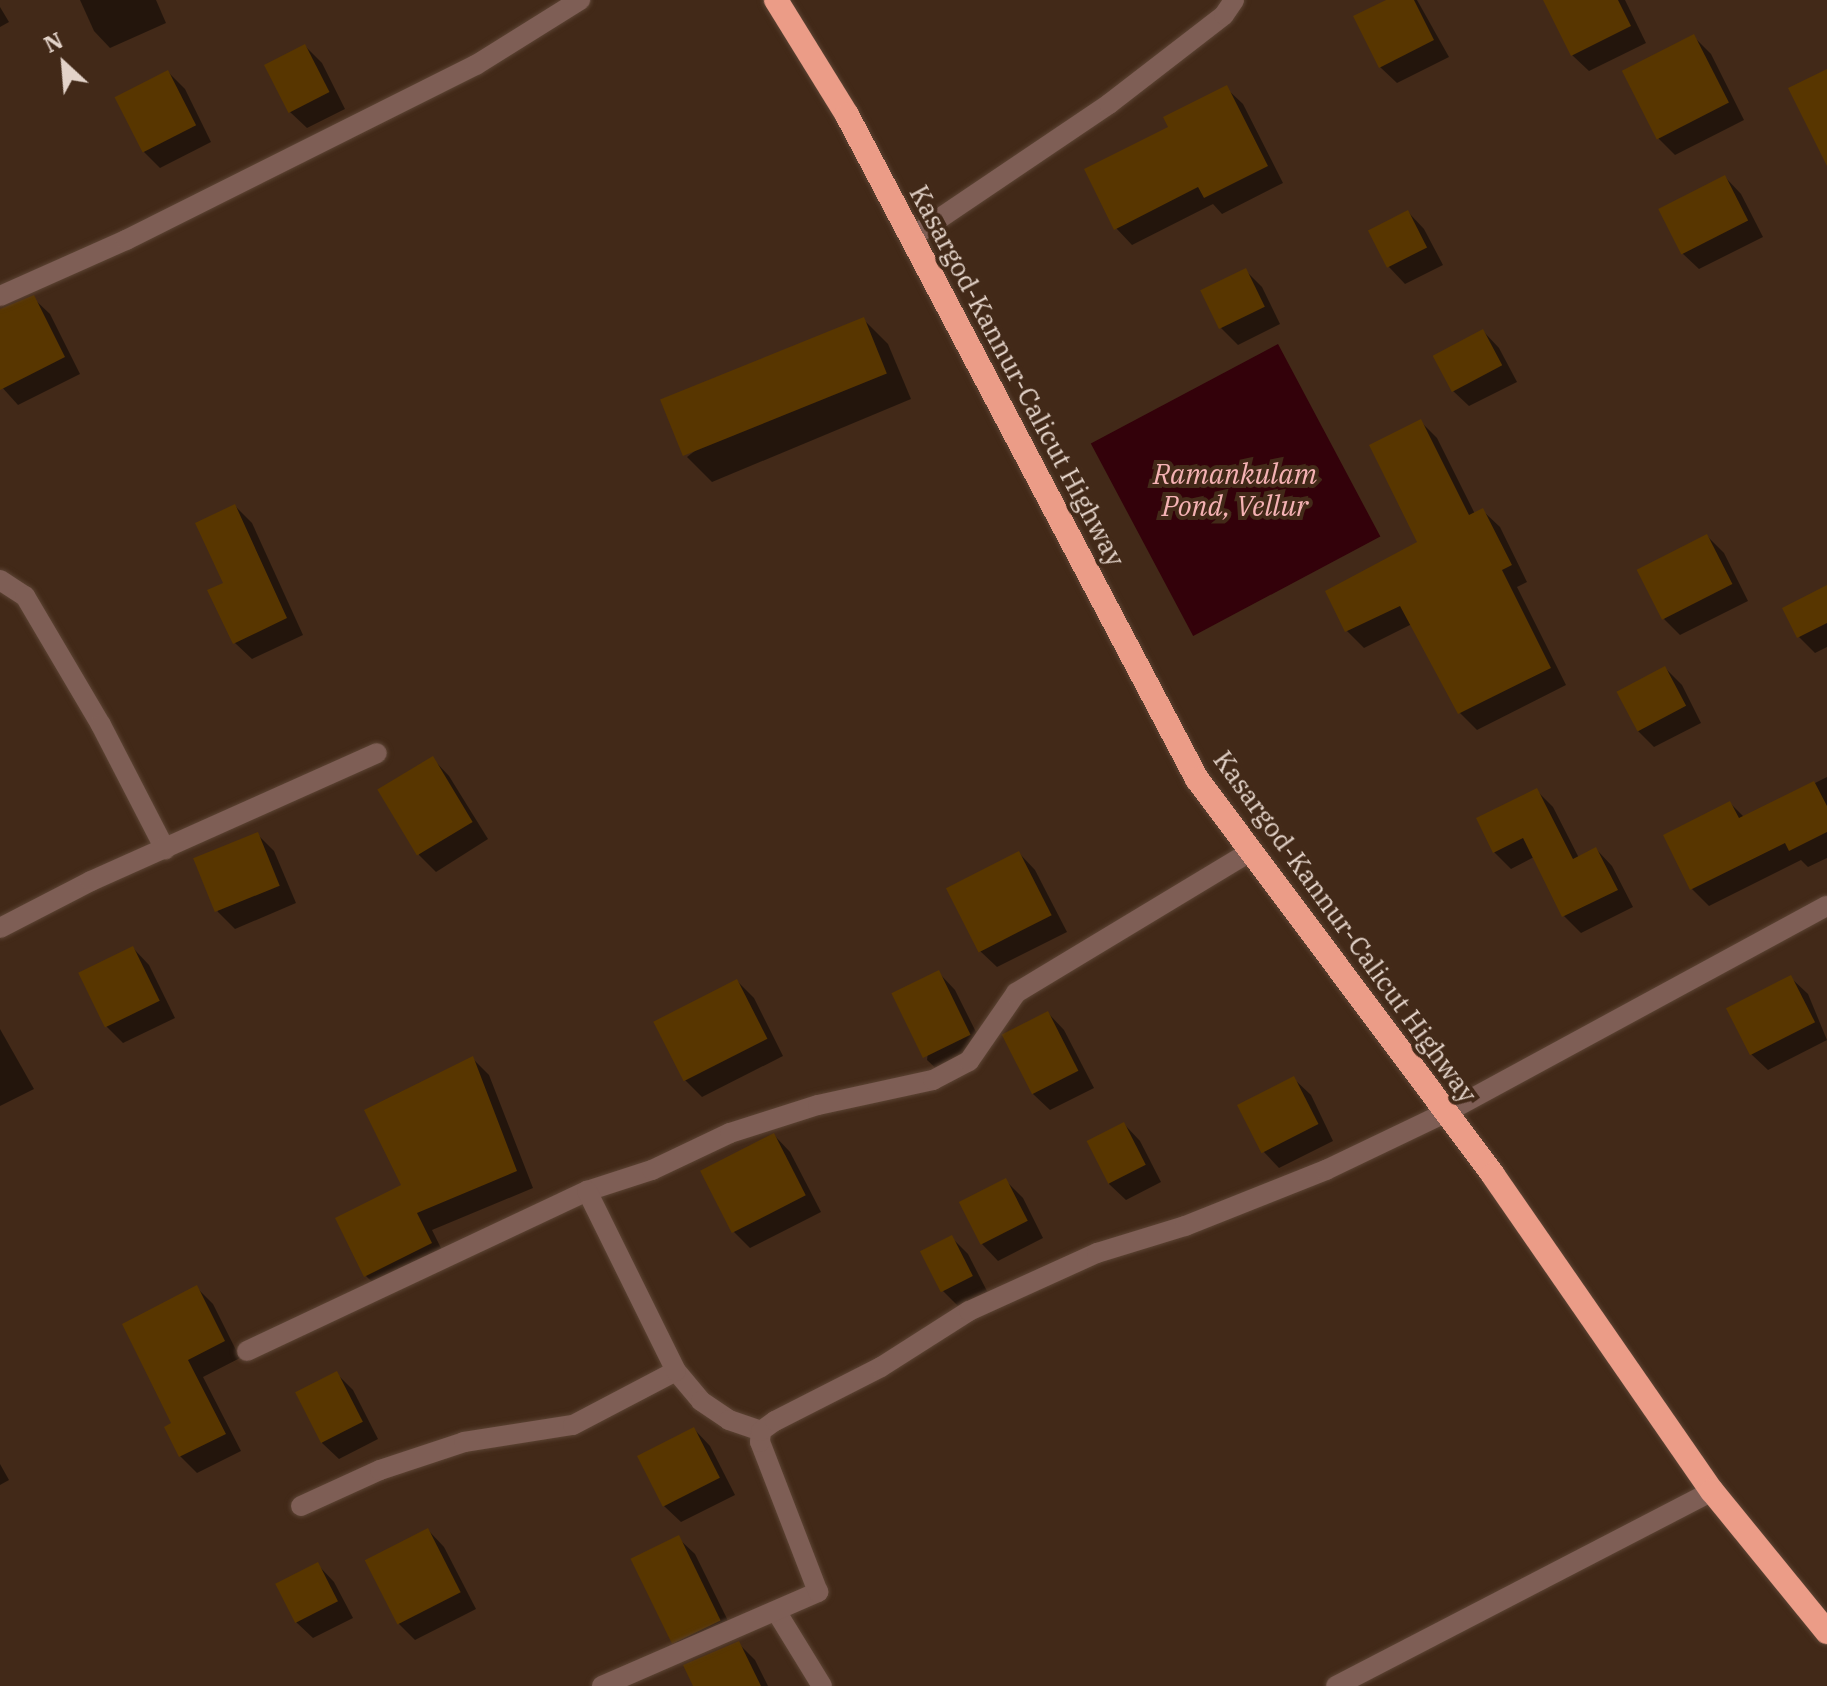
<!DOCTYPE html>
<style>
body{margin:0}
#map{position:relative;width:1827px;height:1686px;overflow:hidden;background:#422918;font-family:"IBM Plex Serif",serif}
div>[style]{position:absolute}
.water>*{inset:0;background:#33010a;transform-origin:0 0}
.shadow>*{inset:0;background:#0007}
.building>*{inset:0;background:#583600;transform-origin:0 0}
.roads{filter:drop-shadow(0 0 2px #5c4434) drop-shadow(0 0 2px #5c4434)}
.street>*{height:20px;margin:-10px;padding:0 10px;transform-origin:10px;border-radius:10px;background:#7e5e55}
.highway>*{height:24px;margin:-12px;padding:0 12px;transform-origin:12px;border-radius:12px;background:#eb9c87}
span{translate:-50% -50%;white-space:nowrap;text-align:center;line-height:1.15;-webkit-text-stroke:8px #422918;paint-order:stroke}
.street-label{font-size:26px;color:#e3d3c9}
.water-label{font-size:28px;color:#f5b2b4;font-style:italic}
.north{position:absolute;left:24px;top:24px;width:80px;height:80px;-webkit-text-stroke:6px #422918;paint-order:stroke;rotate:334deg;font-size:22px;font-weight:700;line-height:32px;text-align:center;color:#e3d3c9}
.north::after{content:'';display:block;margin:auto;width:28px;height:36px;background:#e3d3c9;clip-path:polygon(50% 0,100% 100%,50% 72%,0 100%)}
</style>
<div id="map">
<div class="water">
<div style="left:1278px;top:344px;width:218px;height:212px;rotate:62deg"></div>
</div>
<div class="shadow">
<div style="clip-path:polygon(80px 0,156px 0,166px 23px,110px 48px,94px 31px)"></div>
<div style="clip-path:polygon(1390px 0,1417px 0,1449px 57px,1397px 83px,1380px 67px)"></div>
<div style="clip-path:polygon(1562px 0,1625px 0,1646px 43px,1589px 71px,1572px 55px)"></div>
<div style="clip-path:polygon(0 7px,9px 22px,0 27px)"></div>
<div style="clip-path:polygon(1694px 37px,1711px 54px,1744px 120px,1675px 155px,1658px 138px)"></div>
<div style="clip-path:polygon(305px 46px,322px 63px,345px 109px,307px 128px,290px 112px)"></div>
<div style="clip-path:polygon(168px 72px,185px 89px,211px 142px,160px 168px,143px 151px)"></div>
<div style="clip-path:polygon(1226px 88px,1243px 104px,1283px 183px,1222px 214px,1213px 204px,1132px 245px,1116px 228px,1170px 127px)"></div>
<div style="clip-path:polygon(1725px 177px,1741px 194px,1763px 237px,1699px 269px,1682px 253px)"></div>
<div style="clip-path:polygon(1408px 212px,1424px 229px,1443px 265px,1405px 284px,1389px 267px)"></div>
<div style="clip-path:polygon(1245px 270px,1262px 287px,1280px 324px,1238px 345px,1221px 328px)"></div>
<div style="clip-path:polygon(33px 298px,50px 314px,80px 374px,18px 405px,0 385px,0 313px)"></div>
<div style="clip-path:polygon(863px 319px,888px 344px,911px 399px,712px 482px,687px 457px)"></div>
<div style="clip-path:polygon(1483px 331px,1499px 348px,1517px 382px,1469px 406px,1452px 390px)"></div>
<div style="clip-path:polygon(1420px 421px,1437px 438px,1475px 514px,1483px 511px,1500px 527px,1527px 582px,1517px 587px,1566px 685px,1477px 730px,1460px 713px,1412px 624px,1364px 648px,1347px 631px,1327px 592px,1420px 542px)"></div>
<div style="clip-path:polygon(235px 506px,252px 523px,303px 635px,252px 659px,235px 643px,226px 584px)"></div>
<div style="clip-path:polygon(1707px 536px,1724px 553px,1748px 601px,1680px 635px,1664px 619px)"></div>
<div style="clip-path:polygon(1827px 600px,1827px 647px,1815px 653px,1799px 637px)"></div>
<div style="clip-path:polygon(1665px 668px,1682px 685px,1701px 723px,1654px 747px,1637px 730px)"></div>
<div style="clip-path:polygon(433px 759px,449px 776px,488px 839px,436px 872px,419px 855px)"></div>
<div style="clip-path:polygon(1827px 777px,1827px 858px,1808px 867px,1801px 860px,1709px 906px,1692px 889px,1665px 836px,1730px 803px,1745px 818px)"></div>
<div style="clip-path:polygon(1536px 790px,1553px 807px,1579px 858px,1596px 849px,1612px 866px,1633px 907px,1581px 933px,1564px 916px,1534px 857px,1511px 869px,1494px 852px)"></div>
<div style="clip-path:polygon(257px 834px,274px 851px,296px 903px,235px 929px,218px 912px,196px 860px)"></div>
<div style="clip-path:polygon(1019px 853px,1035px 870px,1067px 932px,997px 967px,980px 951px)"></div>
<div style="clip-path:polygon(133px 948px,149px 965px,175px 1018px,123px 1043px,106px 1026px)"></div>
<div style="clip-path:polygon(939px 973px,955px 990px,986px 1052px,944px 1076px,927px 1060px)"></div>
<div style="clip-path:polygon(1791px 978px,1808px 994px,1827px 1040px,1768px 1070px,1751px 1054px)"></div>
<div style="clip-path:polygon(737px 981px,754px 998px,783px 1056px,702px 1097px,685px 1080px)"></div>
<div style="clip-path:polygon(1048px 1013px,1064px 1030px,1094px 1088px,1050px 1110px,1033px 1094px)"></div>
<div style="clip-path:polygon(0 1029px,34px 1089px,0 1106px)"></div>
<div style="clip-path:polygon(473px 1059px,489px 1075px,533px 1188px,432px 1230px,447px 1260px,383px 1293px,366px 1276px,337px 1219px,404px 1186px)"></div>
<div style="clip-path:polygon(1294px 1079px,1311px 1095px,1333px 1141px,1279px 1168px,1263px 1151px,1240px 1106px)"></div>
<div style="clip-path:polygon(1124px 1124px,1140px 1141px,1161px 1182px,1126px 1200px,1109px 1184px)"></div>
<div style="clip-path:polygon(774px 1135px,790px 1152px,821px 1212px,750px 1248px,733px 1231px)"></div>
<div style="clip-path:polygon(1006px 1181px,1023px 1198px,1043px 1238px,998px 1261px,982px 1244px,961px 1203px)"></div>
<div style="clip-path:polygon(951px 1237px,968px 1254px,988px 1293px,959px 1307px,943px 1291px)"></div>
<div style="clip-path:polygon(197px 1288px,213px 1304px,240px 1358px,203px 1377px,241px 1451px,197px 1473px,180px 1456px,174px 1424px)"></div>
<div style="clip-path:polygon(336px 1373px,353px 1390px,378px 1439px,339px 1459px,322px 1443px)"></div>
<div style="clip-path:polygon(694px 1429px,710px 1446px,735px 1495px,681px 1522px,664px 1506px)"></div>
<div style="clip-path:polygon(0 1464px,9px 1480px,0 1485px)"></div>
<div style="clip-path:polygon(428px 1530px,444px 1547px,476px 1609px,415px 1640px,398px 1623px)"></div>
<div style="clip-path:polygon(678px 1538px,695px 1554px,736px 1637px,691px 1657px,674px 1640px)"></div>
<div style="clip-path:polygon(318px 1565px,334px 1582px,353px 1618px,313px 1638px,296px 1622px)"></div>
<div style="clip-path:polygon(738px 1643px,755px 1660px,768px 1686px,695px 1686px)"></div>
</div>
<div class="building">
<div style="clip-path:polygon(1386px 0,1414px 0,1434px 40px,1379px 68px,1353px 16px)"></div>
<div style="clip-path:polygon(1543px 0,1618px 0,1631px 26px,1571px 56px)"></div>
<div style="left:1694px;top:34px;width:77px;height:81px;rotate:63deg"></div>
<div style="left:305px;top:44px;width:54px;height:46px;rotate:63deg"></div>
<div style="clip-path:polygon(1827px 69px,1827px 166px,1788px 88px)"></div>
<div style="left:168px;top:70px;width:62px;height:60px;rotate:63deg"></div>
<div style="clip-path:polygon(1227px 85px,1268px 166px,1204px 198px,1198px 187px,1114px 230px,1084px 169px,1168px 127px,1163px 117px)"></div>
<div style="left:1725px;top:175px;width:51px;height:75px;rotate:63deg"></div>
<div style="left:1408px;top:210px;width:42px;height:45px;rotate:63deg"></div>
<div style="left:1246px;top:268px;width:43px;height:51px;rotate:64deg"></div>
<div style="clip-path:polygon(34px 295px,65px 357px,0 390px,0 309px)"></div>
<div style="left:864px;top:317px;width:61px;height:220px;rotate:68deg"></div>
<div style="left:1483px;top:329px;width:41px;height:57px;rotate:62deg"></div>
<div style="clip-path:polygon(1421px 419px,1469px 515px,1483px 508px,1512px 565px,1502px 570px,1551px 668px,1458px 714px,1400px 606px,1345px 632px,1325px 591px,1417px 542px,1369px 445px)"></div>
<div style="clip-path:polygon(235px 504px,287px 618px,233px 644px,207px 590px,223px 583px,195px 523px)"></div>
<div style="left:1707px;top:534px;width:56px;height:79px;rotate:63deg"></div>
<div style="clip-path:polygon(1827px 585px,1827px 623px,1797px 638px,1782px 608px)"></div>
<div style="left:1665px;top:666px;width:45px;height:55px;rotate:62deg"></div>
<div style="left:433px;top:756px;width:77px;height:65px;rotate:59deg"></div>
<div style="clip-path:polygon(1814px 781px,1827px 806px,1827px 832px,1789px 851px,1785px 843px,1690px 890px,1663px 835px,1730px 801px,1739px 818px)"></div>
<div style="clip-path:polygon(1537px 788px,1573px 859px,1596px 847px,1618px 890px,1562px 917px,1523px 838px,1493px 853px,1476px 818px)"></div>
<div style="left:258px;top:832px;width:58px;height:70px;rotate:68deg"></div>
<div style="left:1019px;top:851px;width:72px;height:82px;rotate:63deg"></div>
<div style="left:133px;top:946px;width:61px;height:61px;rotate:64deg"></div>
<div style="left:939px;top:970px;width:72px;height:53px;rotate:64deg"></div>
<div style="left:1791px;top:975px;width:53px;height:73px;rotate:63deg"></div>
<div style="left:737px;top:979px;width:67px;height:94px;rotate:63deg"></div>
<div style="left:1048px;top:1011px;width:67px;height:52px;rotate:63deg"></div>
<div style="clip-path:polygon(473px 1056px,517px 1171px,417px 1213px,432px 1243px,364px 1277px,335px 1218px,401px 1185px,364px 1110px)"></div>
<div style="left:1294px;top:1076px;width:54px;height:64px;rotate:63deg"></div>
<div style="left:1124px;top:1122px;width:48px;height:42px;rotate:63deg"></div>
<div style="left:774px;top:1133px;width:70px;height:83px;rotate:63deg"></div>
<div style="left:1006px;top:1178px;width:48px;height:53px;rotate:63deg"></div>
<div style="left:952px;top:1235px;width:46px;height:36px;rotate:63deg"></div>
<div style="clip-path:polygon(197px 1285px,225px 1341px,188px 1360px,226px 1434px,179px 1457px,164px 1427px,171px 1423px,122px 1324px)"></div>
<div style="left:337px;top:1371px;width:57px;height:47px;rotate:63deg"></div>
<div style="left:694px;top:1427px;width:57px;height:64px;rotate:63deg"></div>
<div style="left:428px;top:1528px;width:72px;height:71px;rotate:63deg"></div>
<div style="left:679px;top:1535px;width:95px;height:54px;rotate:64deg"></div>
<div style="left:318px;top:1562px;width:44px;height:48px;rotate:63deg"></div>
<div style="clip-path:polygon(739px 1641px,761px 1686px,693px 1686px,683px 1665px)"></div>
</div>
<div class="roads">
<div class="street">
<div style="left:912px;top:237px;width:238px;rotate:-34deg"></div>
<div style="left:1109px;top:104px;width:145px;rotate:-37.7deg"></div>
<div style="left:1224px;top:15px;width:18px;rotate:-56deg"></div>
<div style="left:0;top:296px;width:138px;rotate:-24deg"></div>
<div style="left:126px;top:240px;width:391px;rotate:-26.6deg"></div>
<div style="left:476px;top:65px;width:123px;rotate:-32deg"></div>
<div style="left:0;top:580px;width:30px;rotate:33deg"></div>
<div style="left:25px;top:596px;width:150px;rotate:59.5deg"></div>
<div style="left:101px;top:725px;width:140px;rotate:62.7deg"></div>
<div style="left:0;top:928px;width:102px;rotate:-27.3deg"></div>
<div style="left:91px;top:881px;width:313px;rotate:-24.1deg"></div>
<div style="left:247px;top:1351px;width:376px;rotate:-25.2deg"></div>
<div style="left:587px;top:1191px;width:68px;rotate:-17.9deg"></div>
<div style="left:652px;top:1170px;width:86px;rotate:-25.4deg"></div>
<div style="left:730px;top:1133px;width:92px;rotate:-17.7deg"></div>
<div style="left:818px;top:1105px;width:118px;rotate:-12.3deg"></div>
<div style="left:933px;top:1080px;width:41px;rotate:-27.8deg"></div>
<div style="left:969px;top:1061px;width:83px;rotate:-55.3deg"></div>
<div style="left:1016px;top:993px;width:275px;rotate:-31.1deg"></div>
<div style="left:676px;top:1371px;width:39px;rotate:50deg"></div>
<div style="left:701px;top:1401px;width:34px;rotate:34deg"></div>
<div style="left:729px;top:1420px;width:34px;rotate:19deg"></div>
<div style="left:301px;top:1506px;width:87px;rotate:-24.5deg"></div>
<div style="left:380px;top:1470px;width:89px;rotate:-18.4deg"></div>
<div style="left:464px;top:1442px;width:110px;rotate:-8.9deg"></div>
<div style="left:573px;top:1425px;width:116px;rotate:-27.7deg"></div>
<div style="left:676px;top:1371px;width:201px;rotate:-116.3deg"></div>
<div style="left:776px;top:1611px;width:88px;rotate:58.5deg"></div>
<div style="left:602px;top:1686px;width:236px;rotate:-23.5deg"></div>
<div style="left:818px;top:1592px;width:161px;rotate:-111.1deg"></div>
<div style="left:760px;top:1442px;width:11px;rotate:-85deg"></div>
<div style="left:761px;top:1431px;width:17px;rotate:-36deg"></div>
<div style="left:775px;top:1421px;width:119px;rotate:-27deg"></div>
<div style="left:881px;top:1367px;width:104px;rotate:-32.5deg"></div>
<div style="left:969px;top:1311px;width:141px;rotate:-24.4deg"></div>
<div style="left:1097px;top:1253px;width:92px;rotate:-17.1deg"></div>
<div style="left:1185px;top:1226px;width:152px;rotate:-21.7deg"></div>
<div style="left:1326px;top:1170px;width:134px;rotate:-25.6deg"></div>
<div style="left:1447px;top:1112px;width:432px;rotate:-28.5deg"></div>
<div style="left:1336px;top:1686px;width:424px;rotate:-27.4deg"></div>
</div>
<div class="highway">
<div style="left:776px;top:0;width:135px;rotate:58.3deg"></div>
<div style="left:847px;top:115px;width:751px;rotate:62.21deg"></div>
<div style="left:1197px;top:779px;width:494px;rotate:53.2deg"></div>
<div style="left:1493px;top:1175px;width:384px;rotate:55.3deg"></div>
<div style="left:1712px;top:1491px;width:182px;rotate:50.8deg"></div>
</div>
</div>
<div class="street-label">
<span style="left:1017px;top:376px;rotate:62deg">Kasargod-Kannur-Calicut Highway</span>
<span style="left:1345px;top:927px;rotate:54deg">Kasargod-Kannur-Calicut Highway</span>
</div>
<div class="water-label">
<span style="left:1235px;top:490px">Ramankulam<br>Pond, Vellur</span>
</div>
<div class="north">N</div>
</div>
